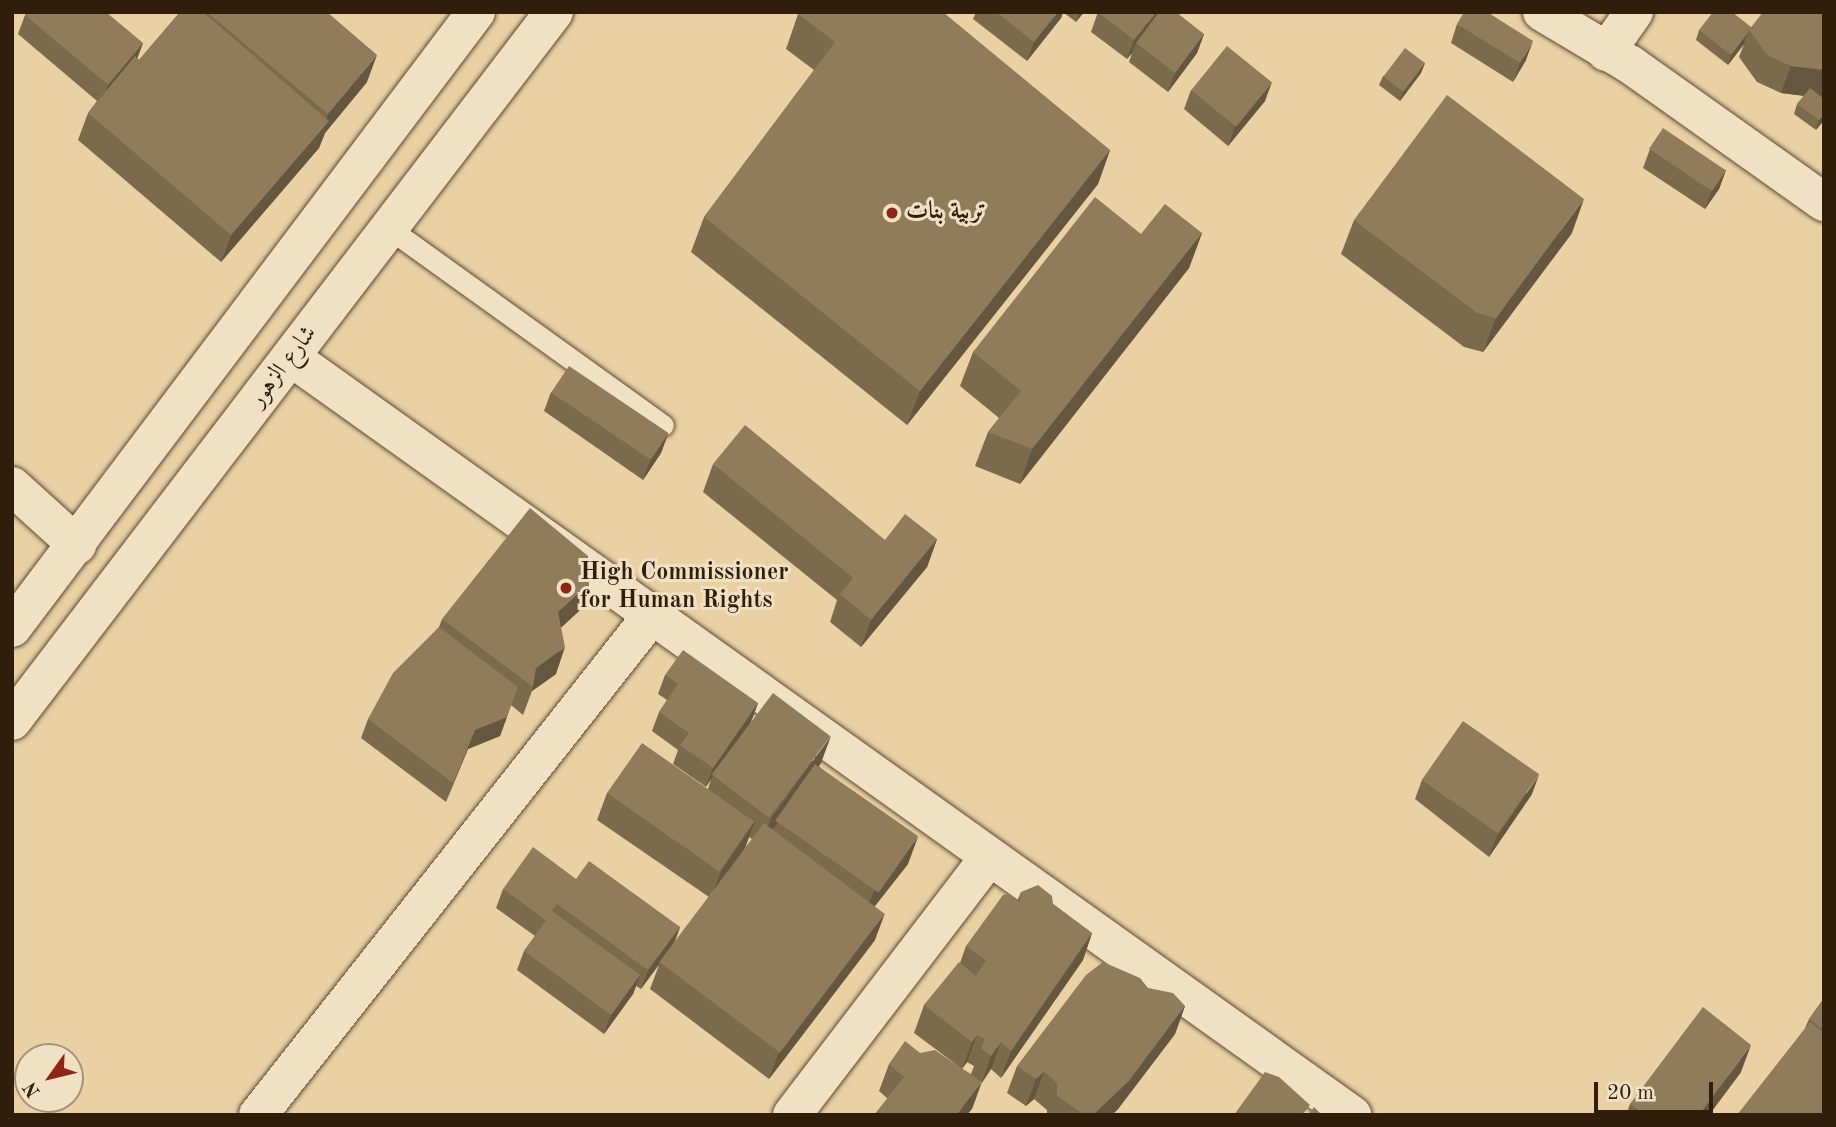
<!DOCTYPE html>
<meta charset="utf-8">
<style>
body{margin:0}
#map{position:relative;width:1836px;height:1127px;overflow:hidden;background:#e9d1a4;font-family:"Old Standard TT",Amiri,serif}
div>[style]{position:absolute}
.roads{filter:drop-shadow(0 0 2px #5e4a30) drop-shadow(0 0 2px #5e4a30)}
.service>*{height:21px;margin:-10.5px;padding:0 10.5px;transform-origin:10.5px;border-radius:10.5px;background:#f1e1c4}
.minor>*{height:38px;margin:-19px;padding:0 19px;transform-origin:19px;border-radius:19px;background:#f1e1c4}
.tertiary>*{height:38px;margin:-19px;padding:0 19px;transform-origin:19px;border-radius:19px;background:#f1e1c4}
.secondary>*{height:38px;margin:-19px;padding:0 19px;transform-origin:19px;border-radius:19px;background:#f1e1c4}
.wall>*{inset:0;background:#7c6a4d}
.shaded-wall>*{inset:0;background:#65563f}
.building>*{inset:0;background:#907b5a;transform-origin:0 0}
.dots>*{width:19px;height:19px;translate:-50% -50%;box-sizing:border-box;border:4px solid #f1e1c4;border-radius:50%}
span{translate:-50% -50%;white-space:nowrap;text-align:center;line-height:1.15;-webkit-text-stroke:6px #f1e1c4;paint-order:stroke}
.poi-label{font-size:24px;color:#301d0a;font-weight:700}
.left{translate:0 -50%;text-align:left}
.street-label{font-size:24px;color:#301d0a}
.frame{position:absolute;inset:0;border:14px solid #301d0a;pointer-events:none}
.north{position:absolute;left:14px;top:1043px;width:70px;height:70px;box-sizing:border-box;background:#f1e1c4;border:2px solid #a4937a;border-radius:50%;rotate:236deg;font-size:19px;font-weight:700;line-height:28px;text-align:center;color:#301d0a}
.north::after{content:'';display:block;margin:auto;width:24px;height:32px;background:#8f2418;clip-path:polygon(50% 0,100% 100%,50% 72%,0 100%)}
.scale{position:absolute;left:1594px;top:1082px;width:119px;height:32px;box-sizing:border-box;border:4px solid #301d0a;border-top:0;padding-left:9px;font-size:21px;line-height:24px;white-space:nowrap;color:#301d0a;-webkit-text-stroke:5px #f1e1c4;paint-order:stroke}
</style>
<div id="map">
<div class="roads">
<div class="service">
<div style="left:390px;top:229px;width:336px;rotate:35.7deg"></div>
</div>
<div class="minor">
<div style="left:1542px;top:12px;width:104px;rotate:30.8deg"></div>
<div style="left:1631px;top:65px;width:237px;rotate:35.4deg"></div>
<div style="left:1606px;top:52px;width:49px;rotate:-55deg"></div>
<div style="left:12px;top:486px;width:88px;rotate:42.2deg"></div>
<div style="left:258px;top:1115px;width:638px;rotate:-51.75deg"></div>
<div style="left:792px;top:1115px;width:325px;rotate:-52.6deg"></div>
</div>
<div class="tertiary">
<div style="left:292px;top:358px;width:1303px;rotate:35.53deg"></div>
</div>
<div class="secondary">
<div style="left:12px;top:628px;width:771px;rotate:-53.01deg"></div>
<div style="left:12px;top:721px;width:892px;rotate:-52.6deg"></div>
</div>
</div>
<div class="wall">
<div style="clip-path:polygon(180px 12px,327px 12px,367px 82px,325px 133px,319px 148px,221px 262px,78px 140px,88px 113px,97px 101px,18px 34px,25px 15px,143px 43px,137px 58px,139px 60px)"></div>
<div style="clip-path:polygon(976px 12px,1084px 12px,1076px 22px,1063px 12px,1061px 18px,1027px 61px,973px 19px)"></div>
<div style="clip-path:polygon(1098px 12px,1204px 34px,1197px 53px,1168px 92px,1129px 62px,1132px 53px,1127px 59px,1091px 32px)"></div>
<div style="clip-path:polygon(1824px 12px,1824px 98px,1822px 98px,1824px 99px,1824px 120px,1816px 130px,1794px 114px,1797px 104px,1804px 96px,1781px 93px,1757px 82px,1739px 57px,1744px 44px,1728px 65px,1696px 40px,1699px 30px,1751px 27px)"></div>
<div style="clip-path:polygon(798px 14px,1110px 150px,1098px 184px,907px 425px,691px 252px,704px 217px,814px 70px,786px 49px)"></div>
<div style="clip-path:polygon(1457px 24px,1526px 60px,1513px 82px,1451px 43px)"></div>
<div style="clip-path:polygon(1425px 63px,1421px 73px,1400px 101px,1379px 85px,1383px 76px)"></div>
<div style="clip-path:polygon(1191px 90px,1265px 101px,1228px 146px,1184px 109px)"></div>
<div style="clip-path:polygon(1650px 149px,1726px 170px,1719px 189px,1705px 209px,1643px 168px)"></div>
<div style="clip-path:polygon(1354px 220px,1572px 233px,1483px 352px,1464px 347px,1341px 254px)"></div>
<div style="clip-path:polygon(1202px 233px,1189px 268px,1020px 484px,975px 466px,988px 432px,999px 418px,960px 386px,973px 352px,1141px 234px)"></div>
<div style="clip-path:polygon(551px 392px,668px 434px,661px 453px,643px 480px,544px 411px)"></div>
<div style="clip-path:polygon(713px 464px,885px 540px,937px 539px,927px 567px,861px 647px,830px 622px,837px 600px,703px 492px)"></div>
<div style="clip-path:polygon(589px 584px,579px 611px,561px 627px,556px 674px,532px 691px,523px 715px,511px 705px,500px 736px,468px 749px,446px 802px,361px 738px,368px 719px,439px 627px,442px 619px)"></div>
<div style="clip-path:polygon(evenodd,665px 675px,758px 703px,751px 722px,736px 743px,821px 763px,819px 766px,908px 864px,875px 906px,875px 940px,769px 1079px,650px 989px,659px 965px,641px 989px,636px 986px,633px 994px,604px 1034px,517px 970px,524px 951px,535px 936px,496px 908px,503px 889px,576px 879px,680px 927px,674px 944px,709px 897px,597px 820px,607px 793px,708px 789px,711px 779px,706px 787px,673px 764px,678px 750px,652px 731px,659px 712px,667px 700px,658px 694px,665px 675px,749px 837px,752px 839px,745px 848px,749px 837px)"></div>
<div style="clip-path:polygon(1422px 780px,1532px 794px,1489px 857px,1415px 799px)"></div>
<div style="clip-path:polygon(evenodd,1021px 892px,1053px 904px,1092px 933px,1083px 960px,1001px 1078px,991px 1069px,981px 1084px,972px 1109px,887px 1098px,879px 1091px,889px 1064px,920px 1053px,957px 1065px,914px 1033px,924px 1005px,960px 963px,966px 946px,1017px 901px,1021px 892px,967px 1062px,974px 1066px,971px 1074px,962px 1069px,967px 1062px)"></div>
<div style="clip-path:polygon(1148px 988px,1185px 1006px,1175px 1034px,1118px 1109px,1112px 1115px,1047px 1115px,1047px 1110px,1034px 1099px,1026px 1106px,1007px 1093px,1017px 1066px)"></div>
<div style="clip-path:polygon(1824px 998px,1824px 1115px,1805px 1028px,1809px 1019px)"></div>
<div style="clip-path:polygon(1741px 1072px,1709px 1115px,1626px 1115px,1630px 1104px)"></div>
</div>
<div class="shaded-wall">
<div style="clip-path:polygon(1058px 12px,1063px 12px,1061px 18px,1027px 61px,1034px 42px)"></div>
<div style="clip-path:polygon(1080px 12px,1084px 12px,1076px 22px)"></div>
<div style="clip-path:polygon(1156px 12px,1164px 12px,1136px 43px,1132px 53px,1127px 59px,1134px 40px)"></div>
<div style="clip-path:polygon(1204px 34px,1197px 53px,1168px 92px,1175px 73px)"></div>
<div style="clip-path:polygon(1747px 34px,1744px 44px,1728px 65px,1731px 55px)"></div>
<div style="clip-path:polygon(1533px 41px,1526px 60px,1513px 82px,1520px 63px)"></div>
<div style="clip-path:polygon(143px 43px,136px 62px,101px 104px,108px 85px)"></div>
<div style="clip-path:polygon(377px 55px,367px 82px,325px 133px,319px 148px,221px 262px,231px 235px,322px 129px,328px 114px)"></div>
<div style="clip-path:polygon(1425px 63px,1421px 73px,1400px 101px,1403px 92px)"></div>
<div style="clip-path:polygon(1791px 66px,1824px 70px,1824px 98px,1781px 93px)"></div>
<div style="clip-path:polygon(1272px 82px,1265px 101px,1228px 146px,1235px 127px)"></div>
<div style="clip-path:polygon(1824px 115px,1824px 120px,1816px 130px,1819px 120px)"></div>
<div style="clip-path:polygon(1110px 150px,1098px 184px,907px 425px,920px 391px)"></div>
<div style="clip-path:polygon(1726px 170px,1719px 189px,1705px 209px,1712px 190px)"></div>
<div style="clip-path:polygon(1584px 199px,1572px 233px,1483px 352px,1496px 318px)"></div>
<div style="clip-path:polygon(1202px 233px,1189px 268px,1020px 484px,1032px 449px)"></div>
<div style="clip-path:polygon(668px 434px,661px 453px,643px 480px,650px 461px)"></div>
<div style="clip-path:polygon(937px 539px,927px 567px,861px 647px,871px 620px)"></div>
<div style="clip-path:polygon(589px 584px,579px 611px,548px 640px,558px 612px)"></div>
<div style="clip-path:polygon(565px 647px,556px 674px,532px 691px,536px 668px)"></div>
<div style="clip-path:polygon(758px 703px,751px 722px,714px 776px,713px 776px,706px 787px,713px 768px)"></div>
<div style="clip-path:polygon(507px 717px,500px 736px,468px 749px,446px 802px,475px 730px)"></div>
<div style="clip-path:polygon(831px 736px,821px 763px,761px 846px,771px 818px)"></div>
<div style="clip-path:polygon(1539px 775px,1532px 794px,1489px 857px,1496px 838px)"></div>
<div style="clip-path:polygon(755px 821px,745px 848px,711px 898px,721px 871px)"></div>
<div style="clip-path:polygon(918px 837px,908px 864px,863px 921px,873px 893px)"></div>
<div style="clip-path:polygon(885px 913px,875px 940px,769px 1079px,779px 1052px)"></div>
<div style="clip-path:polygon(680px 927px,673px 946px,660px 962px,641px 989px,648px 970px)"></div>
<div style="clip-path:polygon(1092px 933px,1083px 960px,1001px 1078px,1011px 1051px)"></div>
<div style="clip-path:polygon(640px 975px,633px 994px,604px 1034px,611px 1015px)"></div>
<div style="clip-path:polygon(1185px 1006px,1175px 1034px,1118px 1109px,1112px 1115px,1093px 1115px)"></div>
<div style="clip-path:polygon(977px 1035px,967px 1062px,962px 1069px,972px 1042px)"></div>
<div style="clip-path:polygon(1001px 1042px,991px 1069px,981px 1084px,972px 1109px,967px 1115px,956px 1115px,982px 1082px,991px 1056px)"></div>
<div style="clip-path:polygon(1751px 1045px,1741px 1072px,1709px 1115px,1699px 1115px)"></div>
<div style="clip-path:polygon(1044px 1072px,1034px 1099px,1026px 1106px,1036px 1079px)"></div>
</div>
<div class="building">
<div style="clip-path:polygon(27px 12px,106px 12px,143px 43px,108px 85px,25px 15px)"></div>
<div style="clip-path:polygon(180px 12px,203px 12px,329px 121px,231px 235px,88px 113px,135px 56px,139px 60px)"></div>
<div style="clip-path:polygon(207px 12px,327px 12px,377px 55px,328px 114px)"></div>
<div style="clip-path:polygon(800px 12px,943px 12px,1110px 150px,920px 391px,704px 217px,835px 42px,798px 14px)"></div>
<div style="clip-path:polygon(996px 12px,1058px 12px,1034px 42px)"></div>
<div style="clip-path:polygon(1098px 12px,1156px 12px,1134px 40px)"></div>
<div style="clip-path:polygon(1159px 12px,1176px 12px,1204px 34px,1175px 73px,1136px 43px)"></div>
<div style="clip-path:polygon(1464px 12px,1487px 12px,1533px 41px,1520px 63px,1457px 24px)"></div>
<div style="clip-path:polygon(1713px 12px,1732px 12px,1751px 27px,1747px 34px,1731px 55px,1699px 30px)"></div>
<div style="clip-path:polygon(1763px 12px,1824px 12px,1824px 70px,1791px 66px,1767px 55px,1749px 30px)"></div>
<div style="left:1227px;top:46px;width:58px;height:57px;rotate:39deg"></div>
<div style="left:1405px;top:48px;width:25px;height:36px;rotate:37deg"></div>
<div style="clip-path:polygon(1810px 88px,1824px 99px,1824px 115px,1819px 120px,1797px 104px)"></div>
<div style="clip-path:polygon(1447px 95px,1584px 199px,1496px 318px,1477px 313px,1354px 220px)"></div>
<div style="left:1663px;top:128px;width:76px;height:25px;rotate:34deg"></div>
<div style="clip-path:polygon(1095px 197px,1141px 234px,1165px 204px,1202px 233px,1032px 449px,988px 432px,1021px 391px,973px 352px)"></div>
<div style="left:569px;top:366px;width:120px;height:32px;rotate:34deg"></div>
<div style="clip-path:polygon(745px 425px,885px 540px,905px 514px,937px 539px,871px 620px,840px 594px,853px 578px,713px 464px)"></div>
<div style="clip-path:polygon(530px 508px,588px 556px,589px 584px,558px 612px,565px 647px,536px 668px,533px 687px,442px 619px)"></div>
<div style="clip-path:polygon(439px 627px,518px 687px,507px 717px,475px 730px,453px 783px,368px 719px,393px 673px)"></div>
<div style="clip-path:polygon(683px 650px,758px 703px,713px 768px,680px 745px,689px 733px,659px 712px,678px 684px,665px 675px)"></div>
<div style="left:773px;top:693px;width:72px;height:102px;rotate:37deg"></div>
<div style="left:1463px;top:721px;width:93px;height:72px;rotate:35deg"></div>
<div style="left:642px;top:743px;width:137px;height:61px;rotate:35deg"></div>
<div style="left:815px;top:764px;width:126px;height:69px;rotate:35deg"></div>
<div style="left:764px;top:823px;width:151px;height:174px;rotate:37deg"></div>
<div style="clip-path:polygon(533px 847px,576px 879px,589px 861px,680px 927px,648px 970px,557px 904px,552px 911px,640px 975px,611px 1015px,524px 951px,546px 920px,503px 889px)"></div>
<div style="clip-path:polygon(1038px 885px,1052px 896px,1053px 904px,1092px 933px,1011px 1051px,1001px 1042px,991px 1056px,981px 1048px,985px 1039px,977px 1035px,972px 1042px,924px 1005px,959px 962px,976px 976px,986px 960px,966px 946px,1003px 895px,1010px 894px,1019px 902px,1021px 892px)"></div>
<div style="clip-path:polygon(1103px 962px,1140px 978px,1148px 988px,1173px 993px,1185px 1006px,1128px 1082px,1093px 1115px,1085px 1115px,1057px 1096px,1057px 1083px,1044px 1072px,1036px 1079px,1017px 1066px,1086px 975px)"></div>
<div style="clip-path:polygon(1824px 998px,1824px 1030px,1809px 1019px)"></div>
<div style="clip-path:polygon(1703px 1007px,1751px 1045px,1699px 1115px,1645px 1115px,1630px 1104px)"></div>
<div style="clip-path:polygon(1810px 1022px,1824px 1033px,1824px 1115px,1737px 1115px)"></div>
<div style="clip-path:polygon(905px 1041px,920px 1053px,935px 1050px,982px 1082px,956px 1115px,874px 1115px,904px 1077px,889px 1064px)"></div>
<div style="clip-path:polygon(1265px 1072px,1279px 1077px,1310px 1105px,1302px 1115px,1234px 1115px)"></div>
<div style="clip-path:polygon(1314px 1107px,1322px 1115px,1308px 1115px)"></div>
</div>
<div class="dots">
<div style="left:892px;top:213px;background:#8f2418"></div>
<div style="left:566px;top:588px;background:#8f2418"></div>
</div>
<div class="poi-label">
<span class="left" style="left:906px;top:213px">تربية بنات</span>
<span class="left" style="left:580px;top:588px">High Commissioner<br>for Human Rights</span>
</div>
<div class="street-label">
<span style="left:284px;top:367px;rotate:-53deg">شارع الزهور</span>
</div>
<div class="frame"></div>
<div class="north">N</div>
<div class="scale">20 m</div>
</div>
